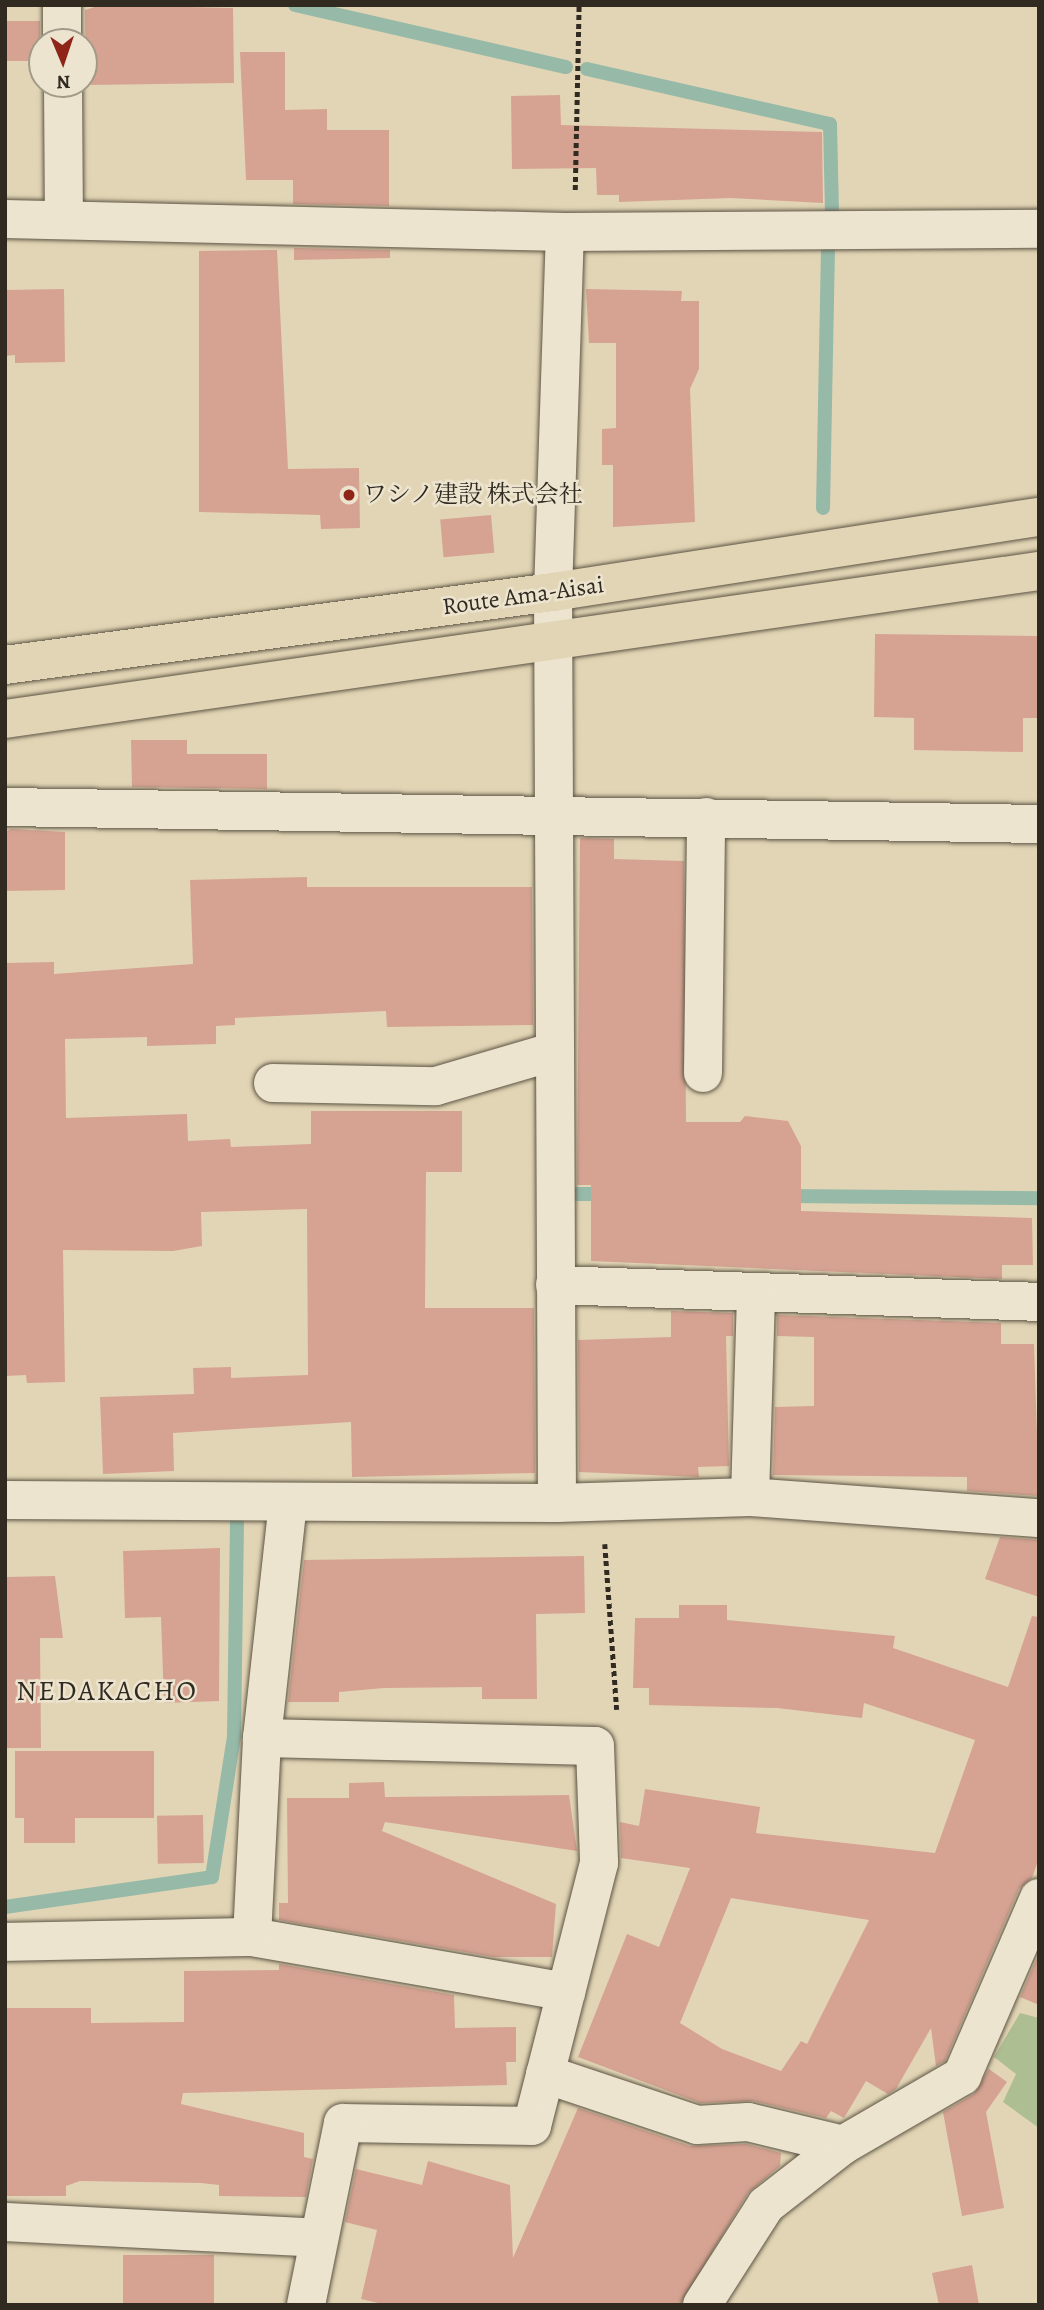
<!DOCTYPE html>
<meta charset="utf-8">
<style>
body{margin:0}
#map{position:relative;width:1044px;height:2310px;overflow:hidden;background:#e2d5b5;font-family:Alegreya,"Noto Serif JP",serif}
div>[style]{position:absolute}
.green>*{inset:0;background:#adbe92}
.stream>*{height:14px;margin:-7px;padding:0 7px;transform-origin:7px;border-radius:7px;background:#96b9a8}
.building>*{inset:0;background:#d6a392;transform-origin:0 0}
.path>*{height:4.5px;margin-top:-2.25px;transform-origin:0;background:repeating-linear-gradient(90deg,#312a20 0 5px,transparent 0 8.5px)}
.roads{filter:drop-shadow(0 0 2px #5d5545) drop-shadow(0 0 2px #5d5545)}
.minor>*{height:38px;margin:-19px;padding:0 19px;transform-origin:19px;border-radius:19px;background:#ece4cf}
.major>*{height:38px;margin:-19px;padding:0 19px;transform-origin:19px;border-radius:19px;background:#e2d5b5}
.dots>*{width:19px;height:19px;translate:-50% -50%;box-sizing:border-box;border:4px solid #ece4cf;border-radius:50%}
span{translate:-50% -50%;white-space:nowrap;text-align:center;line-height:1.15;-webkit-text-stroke:5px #ece4cf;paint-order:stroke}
.poi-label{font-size:24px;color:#312a20}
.left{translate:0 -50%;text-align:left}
.street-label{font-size:24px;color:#312a20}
.quarter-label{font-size:28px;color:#312a20;letter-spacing:2px}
.frame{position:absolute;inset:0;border:7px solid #312a20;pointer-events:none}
.north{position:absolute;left:28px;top:28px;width:70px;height:70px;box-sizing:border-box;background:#ece4cf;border:2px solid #a19a89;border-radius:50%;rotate:178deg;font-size:19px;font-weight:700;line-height:28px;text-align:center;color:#312a20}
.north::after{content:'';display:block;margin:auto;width:24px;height:32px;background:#8f2418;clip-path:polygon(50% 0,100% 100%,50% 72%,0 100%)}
</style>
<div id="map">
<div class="green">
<div style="clip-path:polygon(1020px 2013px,1039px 2018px,1039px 2128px,1003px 2102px,1016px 2074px,994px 2057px)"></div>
</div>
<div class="stream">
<div style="left:295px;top:5px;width:278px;rotate:12.9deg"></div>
<div style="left:587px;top:69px;width:249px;rotate:12.8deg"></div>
<div style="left:830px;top:124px;width:91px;rotate:88.7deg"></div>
<div style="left:823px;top:508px;width:260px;rotate:-88.9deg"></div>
<div style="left:577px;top:1194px;width:33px"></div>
<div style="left:785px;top:1196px;width:254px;rotate:0.5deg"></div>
<div style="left:5px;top:1907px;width:209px;rotate:-8.2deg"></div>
<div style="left:212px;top:1877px;width:143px;rotate:-81.1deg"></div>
<div style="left:234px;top:1736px;width:218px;rotate:-89.2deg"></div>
</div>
<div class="building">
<div style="clip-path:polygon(101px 5px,233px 8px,234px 83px,86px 85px,85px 10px)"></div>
<div style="left:5px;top:21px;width:35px;height:40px"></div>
<div style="clip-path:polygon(240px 52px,285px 52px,285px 110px,327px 109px,327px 130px,389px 130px,389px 206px,293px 204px,293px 180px,246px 180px)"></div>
<div style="clip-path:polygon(560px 95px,561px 125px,822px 132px,823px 203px,731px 198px,619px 202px,619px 195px,597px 195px,596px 168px,512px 169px,511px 96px)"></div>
<div style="clip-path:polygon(294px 248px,390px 250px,390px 258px,294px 260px)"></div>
<div style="clip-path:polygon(277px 250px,288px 469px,359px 468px,360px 528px,321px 529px,320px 515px,199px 512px,199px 251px)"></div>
<div style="clip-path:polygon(64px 289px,65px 362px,15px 363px,15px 355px,5px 356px,5px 290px)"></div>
<div style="clip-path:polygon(586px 289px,682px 291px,681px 301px,699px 301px,699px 369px,690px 389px,695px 522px,613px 527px,613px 465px,602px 465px,602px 429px,616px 428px,616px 343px,589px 343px)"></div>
<div style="left:491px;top:515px;width:38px;height:51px;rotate:85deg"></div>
<div style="clip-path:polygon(875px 634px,1039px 636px,1039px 718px,1023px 718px,1023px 752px,914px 750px,914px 718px,874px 717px)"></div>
<div style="clip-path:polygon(131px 740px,187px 740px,187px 754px,267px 754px,267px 789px,132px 787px)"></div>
<div style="clip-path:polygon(11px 829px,65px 832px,65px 890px,5px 891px,5px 832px)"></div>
<div style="clip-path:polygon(580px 838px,614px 839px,614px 859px,684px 861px,686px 1122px,740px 1122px,745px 1116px,788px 1121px,801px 1146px,801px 1211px,1032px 1218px,1033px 1265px,1002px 1265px,1002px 1279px,591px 1261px,591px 1185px,577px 1185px)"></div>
<div style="clip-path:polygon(307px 877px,307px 887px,532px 887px,533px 1025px,387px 1027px,386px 1011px,235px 1018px,235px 1025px,216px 1026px,216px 1044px,147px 1046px,147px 1037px,65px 1039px,66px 1118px,187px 1114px,188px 1141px,230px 1139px,231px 1147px,311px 1144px,311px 1111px,462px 1111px,462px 1172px,426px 1172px,425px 1308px,534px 1308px,535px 1473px,352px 1477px,351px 1422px,173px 1433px,174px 1471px,103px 1474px,100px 1397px,194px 1394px,193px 1368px,231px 1367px,231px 1378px,308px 1375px,307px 1209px,201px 1212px,202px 1246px,173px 1251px,63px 1250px,65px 1382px,27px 1383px,26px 1375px,5px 1376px,5px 963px,54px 962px,54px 974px,193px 964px,190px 880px)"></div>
<div style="clip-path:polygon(671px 1311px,733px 1313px,733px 1336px,726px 1336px,729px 1466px,698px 1467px,699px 1477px,579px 1472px,578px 1340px,671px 1337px)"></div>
<div style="clip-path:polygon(777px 1315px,1001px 1323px,1001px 1344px,1034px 1344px,1039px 1496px,967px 1491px,967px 1477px,773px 1475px,775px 1407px,814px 1406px,814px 1337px,777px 1336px)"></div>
<div style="clip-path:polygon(1000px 1537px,1039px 1540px,1039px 1597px,985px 1579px)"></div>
<div style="clip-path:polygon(220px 1548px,219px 1701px,164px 1703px,161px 1617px,125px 1618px,123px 1551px)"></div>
<div style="clip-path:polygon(584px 1556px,585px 1613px,536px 1614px,537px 1699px,482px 1699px,482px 1687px,384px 1688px,339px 1692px,339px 1702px,288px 1702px,304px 1560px)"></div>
<div style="clip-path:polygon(55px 1576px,63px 1638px,40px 1638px,41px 1748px,5px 1748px,5px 1577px)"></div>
<div style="clip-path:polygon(evenodd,679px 1605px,727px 1605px,727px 1620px,895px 1636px,893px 1648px,1008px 1687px,1032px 1616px,1039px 1617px,1039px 1858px,1032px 1878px,1019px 1889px,945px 2061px,936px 2066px,931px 2028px,896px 2089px,888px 2094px,866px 2081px,844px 2118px,831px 2111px,826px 2118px,753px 2101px,700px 2103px,578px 2057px,627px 1934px,659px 1947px,690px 1868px,621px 1858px,620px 1822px,639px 1826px,645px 1789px,760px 1807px,756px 1833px,935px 1853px,975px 1740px,864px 1703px,862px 1718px,777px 1708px,649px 1705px,649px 1688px,633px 1688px,635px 1618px,679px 1618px,679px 1605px,731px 1898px,869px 1920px,807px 2044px,801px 2041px,781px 2071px,722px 2049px,680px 2023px,731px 1898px)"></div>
<div style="clip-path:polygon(15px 1751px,154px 1751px,154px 1818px,75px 1818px,75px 1843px,24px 1843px,24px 1818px,15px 1818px)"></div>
<div style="clip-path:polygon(384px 1782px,385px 1797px,569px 1795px,577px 1851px,385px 1822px,382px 1831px,556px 1904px,552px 1957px,494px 1957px,279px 1920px,279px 1903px,288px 1903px,287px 1798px,349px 1798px,349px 1783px)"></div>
<div style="left:203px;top:1815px;width:48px;height:46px;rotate:89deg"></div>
<div style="clip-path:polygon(1037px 1958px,1039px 1959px,1039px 2005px,1020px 1997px)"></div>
<div style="clip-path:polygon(279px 1964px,454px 1995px,455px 2028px,516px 2027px,516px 2062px,506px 2062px,507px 2085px,183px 2093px,181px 2104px,304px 2133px,304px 2157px,313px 2159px,306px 2197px,219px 2196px,219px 2185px,201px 2183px,80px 2181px,66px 2186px,66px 2196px,5px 2196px,5px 2008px,91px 2008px,91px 2023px,184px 2022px,184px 1971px,279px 1970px)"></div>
<div style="clip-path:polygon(989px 2069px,1007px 2082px,986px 2112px,1004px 2208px,962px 2216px,943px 2112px,974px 2094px)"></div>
<div style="clip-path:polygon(578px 2108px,690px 2146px,746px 2144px,781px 2153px,780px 2166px,748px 2193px,680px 2305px,387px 2305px,361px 2299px,377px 2230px,345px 2222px,356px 2169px,422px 2185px,428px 2161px,510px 2185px,513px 2258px)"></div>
<div style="left:123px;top:2255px;width:91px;height:50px"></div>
<div style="clip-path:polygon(972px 2265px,979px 2305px,939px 2305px,932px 2273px)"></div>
</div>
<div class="path">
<div style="left:575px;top:190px;width:185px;rotate:-88.8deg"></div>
<div style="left:605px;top:1544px;width:166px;rotate:85.9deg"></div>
</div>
<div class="roads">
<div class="minor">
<div style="left:62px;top:5px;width:37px;rotate:90deg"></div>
<div style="left:63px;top:84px;width:136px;rotate:89.6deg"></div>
<div style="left:5px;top:219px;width:560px;rotate:1.33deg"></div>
<div style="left:565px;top:232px;width:474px;rotate:-0.4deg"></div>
<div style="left:5px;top:807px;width:1034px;rotate:0.94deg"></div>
<div style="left:703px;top:1073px;width:256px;rotate:-89.3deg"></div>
<div style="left:273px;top:1083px;width:163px;rotate:1.1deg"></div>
<div style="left:436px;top:1086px;width:121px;rotate:-16.3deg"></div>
<div style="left:555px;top:1285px;width:484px;rotate:2deg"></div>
<div style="left:750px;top:1497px;width:205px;rotate:-88.3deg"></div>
<div style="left:5px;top:1500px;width:552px;rotate:0.31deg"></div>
<div style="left:557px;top:1503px;width:193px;rotate:-1.8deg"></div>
<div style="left:750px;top:1497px;width:290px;rotate:4.2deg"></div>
<div style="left:557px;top:1503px;width:911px;rotate:-90.25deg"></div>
<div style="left:553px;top:592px;width:360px;rotate:-88.1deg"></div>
<div style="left:262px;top:1738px;width:236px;rotate:-83.7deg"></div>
<div style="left:252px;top:1937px;width:319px;rotate:9.9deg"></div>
<div style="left:5px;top:1942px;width:247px;rotate:-1.2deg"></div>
<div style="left:252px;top:1937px;width:199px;rotate:-87.1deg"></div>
<div style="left:262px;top:1738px;width:333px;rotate:1.4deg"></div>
<div style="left:595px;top:1746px;width:117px;rotate:88deg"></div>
<div style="left:599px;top:1863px;width:271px;rotate:104.3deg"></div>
<div style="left:532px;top:2126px;width:189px;rotate:-179.1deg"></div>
<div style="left:343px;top:2123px;width:186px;rotate:101.5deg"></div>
<div style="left:545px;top:2074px;width:160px;rotate:18.5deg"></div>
<div style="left:697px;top:2125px;width:51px;rotate:-3.4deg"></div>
<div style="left:748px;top:2122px;width:98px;rotate:13.6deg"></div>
<div style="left:5px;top:2222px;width:314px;rotate:2.9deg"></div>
<div style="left:702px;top:2305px;width:119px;rotate:-57.4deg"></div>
<div style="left:766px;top:2205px;width:98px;rotate:-37.9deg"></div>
<div style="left:843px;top:2145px;width:138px;rotate:-30.1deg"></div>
<div style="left:962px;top:2076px;width:194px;rotate:-66.6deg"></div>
</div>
<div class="major">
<div style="left:5px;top:665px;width:553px;rotate:-7.59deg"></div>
<div style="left:553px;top:592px;width:492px;rotate:-8.8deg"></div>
<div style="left:5px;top:719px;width:1045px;rotate:-8.15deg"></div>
</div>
</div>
<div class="dots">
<div style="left:349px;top:495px;background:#8f2418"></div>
</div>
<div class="poi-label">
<span class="left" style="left:363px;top:495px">ワシノ建設 株式会社</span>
</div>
<div class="street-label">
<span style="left:523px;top:596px;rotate:-8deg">Route Ama-Aisai</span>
</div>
<div class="quarter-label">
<span style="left:107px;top:1691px">NEDAKACHO</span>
</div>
<div class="frame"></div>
<div class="north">N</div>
</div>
